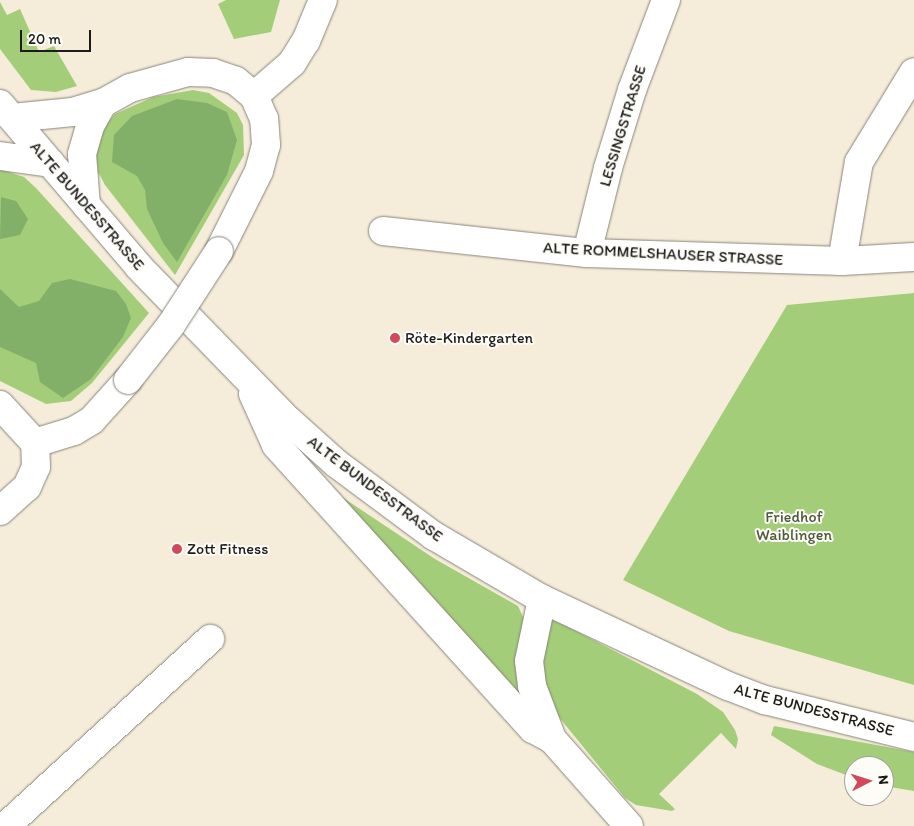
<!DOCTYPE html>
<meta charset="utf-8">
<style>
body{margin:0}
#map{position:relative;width:914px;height:826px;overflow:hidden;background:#f5edda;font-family:Itim,sans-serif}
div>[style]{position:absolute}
.green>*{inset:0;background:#a4cd79}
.forest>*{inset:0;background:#83b069}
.roads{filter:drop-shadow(0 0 1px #88847b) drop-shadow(0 0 1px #88847b)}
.minor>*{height:28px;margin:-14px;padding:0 14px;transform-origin:14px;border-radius:14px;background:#fff}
.secondary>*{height:28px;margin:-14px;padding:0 14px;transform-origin:14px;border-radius:14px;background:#fff}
.bridges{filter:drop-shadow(0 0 1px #88847b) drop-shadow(0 0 1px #88847b)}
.minor-bridge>*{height:28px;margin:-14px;padding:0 14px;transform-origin:14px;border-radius:14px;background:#fff}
.dots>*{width:14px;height:14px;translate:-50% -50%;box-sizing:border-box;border:2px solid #fdfcf7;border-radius:50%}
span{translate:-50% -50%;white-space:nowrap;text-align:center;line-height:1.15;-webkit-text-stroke:4px #fdfcf7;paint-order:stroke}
.street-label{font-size:16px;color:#1c1c1c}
.poi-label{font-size:16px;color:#1c1c1c}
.left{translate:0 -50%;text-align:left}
.park-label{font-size:16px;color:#4c5a3d}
.north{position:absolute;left:844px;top:756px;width:50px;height:50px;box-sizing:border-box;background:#fdfcf7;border:1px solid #a3a29f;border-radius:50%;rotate:85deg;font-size:14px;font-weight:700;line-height:20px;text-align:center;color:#1c1c1c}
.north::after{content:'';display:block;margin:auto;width:18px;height:22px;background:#d1495b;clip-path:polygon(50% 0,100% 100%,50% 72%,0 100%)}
.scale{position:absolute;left:20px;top:30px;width:71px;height:22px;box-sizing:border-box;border:2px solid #1c1c1c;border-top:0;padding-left:6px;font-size:15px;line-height:18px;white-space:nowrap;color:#1c1c1c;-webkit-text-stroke:4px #fdfcf7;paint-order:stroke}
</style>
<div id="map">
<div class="green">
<div style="clip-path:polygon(226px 0,280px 0,271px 32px,234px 39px,218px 4px)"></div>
<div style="clip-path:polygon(0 2px,7px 15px,20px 9px,39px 52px,54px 46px,77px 86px,56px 92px,31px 90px,0 49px)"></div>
<div style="clip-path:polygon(193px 90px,209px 93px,237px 113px,243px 125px,244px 155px,175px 275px,105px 185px,98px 172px,96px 151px,104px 126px,115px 114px,153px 97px)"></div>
<div style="clip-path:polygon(0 169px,24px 177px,36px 188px,149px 313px,92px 383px,71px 401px,46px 404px,0 381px)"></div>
<div style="clip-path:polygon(914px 293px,914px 685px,729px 631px,623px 580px,787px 305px)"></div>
<div style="clip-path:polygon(342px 497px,435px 559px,518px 606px,524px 619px,524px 702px)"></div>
<div style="clip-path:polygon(553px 619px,697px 694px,723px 712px,735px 730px,738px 739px,736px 749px,721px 733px,659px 794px,675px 809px,672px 811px,636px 805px,625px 798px,549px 705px,540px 673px,548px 624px)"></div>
<div style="clip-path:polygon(774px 726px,914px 752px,914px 791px,884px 786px,884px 766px,854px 766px,854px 778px,817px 764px,771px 735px)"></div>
</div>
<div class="forest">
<div style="clip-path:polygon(177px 99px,207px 103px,227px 112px,237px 140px,227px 175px,177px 262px,163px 243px,147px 209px,145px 190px,137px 176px,112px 162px,114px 135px,132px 116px)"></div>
<div style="clip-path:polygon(1px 197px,16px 201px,28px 219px,20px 235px,0 239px)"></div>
<div style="clip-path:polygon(70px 279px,116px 291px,126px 304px,131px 318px,123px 337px,91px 379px,63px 398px,40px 382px,36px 363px,0 347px,0 289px,19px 307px,39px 301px,52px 283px)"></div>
</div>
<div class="roads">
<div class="minor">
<div style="left:383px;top:231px;width:205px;rotate:6.2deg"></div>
<div style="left:587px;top:253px;width:255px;rotate:1.8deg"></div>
<div style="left:842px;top:261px;width:72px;rotate:-3.2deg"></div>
<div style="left:219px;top:251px;width:89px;rotate:-63.4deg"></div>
<div style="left:259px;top:171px;width:27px;rotate:-75deg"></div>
<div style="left:266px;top:145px;width:26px;rotate:-94deg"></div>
<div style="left:264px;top:119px;width:25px;rotate:-113deg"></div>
<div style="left:254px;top:96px;width:50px;rotate:-41deg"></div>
<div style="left:292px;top:63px;width:26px;rotate:-58deg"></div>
<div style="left:306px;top:41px;width:44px;rotate:-67.5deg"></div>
<div style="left:587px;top:253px;width:88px;rotate:-76.1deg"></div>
<div style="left:608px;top:168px;width:82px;rotate:-72.9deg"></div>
<div style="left:632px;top:90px;width:96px;rotate:-69.3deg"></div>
<div style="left:842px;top:261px;width:100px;rotate:-80.3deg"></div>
<div style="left:859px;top:162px;width:105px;rotate:-58.6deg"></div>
<div style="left:0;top:511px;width:36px;rotate:-42deg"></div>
<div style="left:27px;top:487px;width:22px;rotate:-66deg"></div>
<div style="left:36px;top:467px;width:24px;rotate:-92deg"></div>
<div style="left:35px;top:443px;width:41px;rotate:-17.1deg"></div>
<div style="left:74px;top:431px;width:21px;rotate:-31deg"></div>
<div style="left:92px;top:420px;width:54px;rotate:-48deg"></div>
<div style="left:6px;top:826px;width:277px;rotate:-42.5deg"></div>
</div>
<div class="secondary">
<div style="left:0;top:104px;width:214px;rotate:49.5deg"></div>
<div style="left:139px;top:267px;width:215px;rotate:45.8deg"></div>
<div style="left:289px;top:421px;width:64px;rotate:41.9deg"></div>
<div style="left:337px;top:464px;width:121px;rotate:36.6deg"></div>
<div style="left:434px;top:536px;width:125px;rotate:30.3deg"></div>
<div style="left:542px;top:599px;width:205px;rotate:25.1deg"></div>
<div style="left:728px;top:686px;width:40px;rotate:21deg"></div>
<div style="left:765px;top:700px;width:154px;rotate:13.9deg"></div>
<div style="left:12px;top:118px;width:61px;rotate:-5.6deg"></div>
<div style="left:73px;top:112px;width:31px;rotate:-17deg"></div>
<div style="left:103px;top:103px;width:31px;rotate:-29deg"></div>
<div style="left:130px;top:88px;width:60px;rotate:-15.4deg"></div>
<div style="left:188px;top:72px;width:25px;rotate:2deg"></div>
<div style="left:213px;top:73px;width:24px;rotate:19deg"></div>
<div style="left:236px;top:81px;width:23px;rotate:40deg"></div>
<div style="left:0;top:156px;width:51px;rotate:7.8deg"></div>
<div style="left:86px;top:205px;width:51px;rotate:-94.5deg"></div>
<div style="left:82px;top:154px;width:29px;rotate:-74deg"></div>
<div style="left:90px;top:126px;width:26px;rotate:-61deg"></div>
<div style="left:253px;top:394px;width:56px;rotate:65.7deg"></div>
<div style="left:276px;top:445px;width:383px;rotate:47.9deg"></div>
<div style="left:533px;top:729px;width:21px;rotate:28deg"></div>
<div style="left:552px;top:739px;width:116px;rotate:48.5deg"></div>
<div style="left:0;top:405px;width:52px;rotate:47.4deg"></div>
<div style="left:542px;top:599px;width:63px;rotate:101.8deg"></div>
<div style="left:529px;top:661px;width:25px;rotate:83deg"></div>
<div style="left:532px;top:686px;width:57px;rotate:69.3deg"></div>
</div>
</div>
<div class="bridges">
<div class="minor-bridge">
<div style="left:128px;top:380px;width:70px;rotate:-52deg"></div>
<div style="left:171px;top:325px;width:88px;rotate:-57deg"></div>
</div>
</div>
<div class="dots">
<div style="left:395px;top:338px;background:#d1495b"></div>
<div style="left:177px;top:549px;background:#d1495b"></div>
</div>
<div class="street-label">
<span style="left:623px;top:126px;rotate:-73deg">LESSINGSTRASSE</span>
<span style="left:87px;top:206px;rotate:49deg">ALTE BUNDESSTRASSE</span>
<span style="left:663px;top:254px;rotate:3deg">ALTE ROMMELSHAUSER STRASSE</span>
<span style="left:375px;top:489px;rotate:37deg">ALTE BUNDESSTRASSE</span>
<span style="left:814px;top:710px;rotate:15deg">ALTE BUNDESSTRASSE</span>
</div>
<div class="poi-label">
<span class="left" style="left:405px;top:338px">Röte-Kindergarten</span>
<span class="left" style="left:187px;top:549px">Zott Fitness</span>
</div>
<div class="park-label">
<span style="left:794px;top:526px">Friedhof<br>Waiblingen</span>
</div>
<div class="north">N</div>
<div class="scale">20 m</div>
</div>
